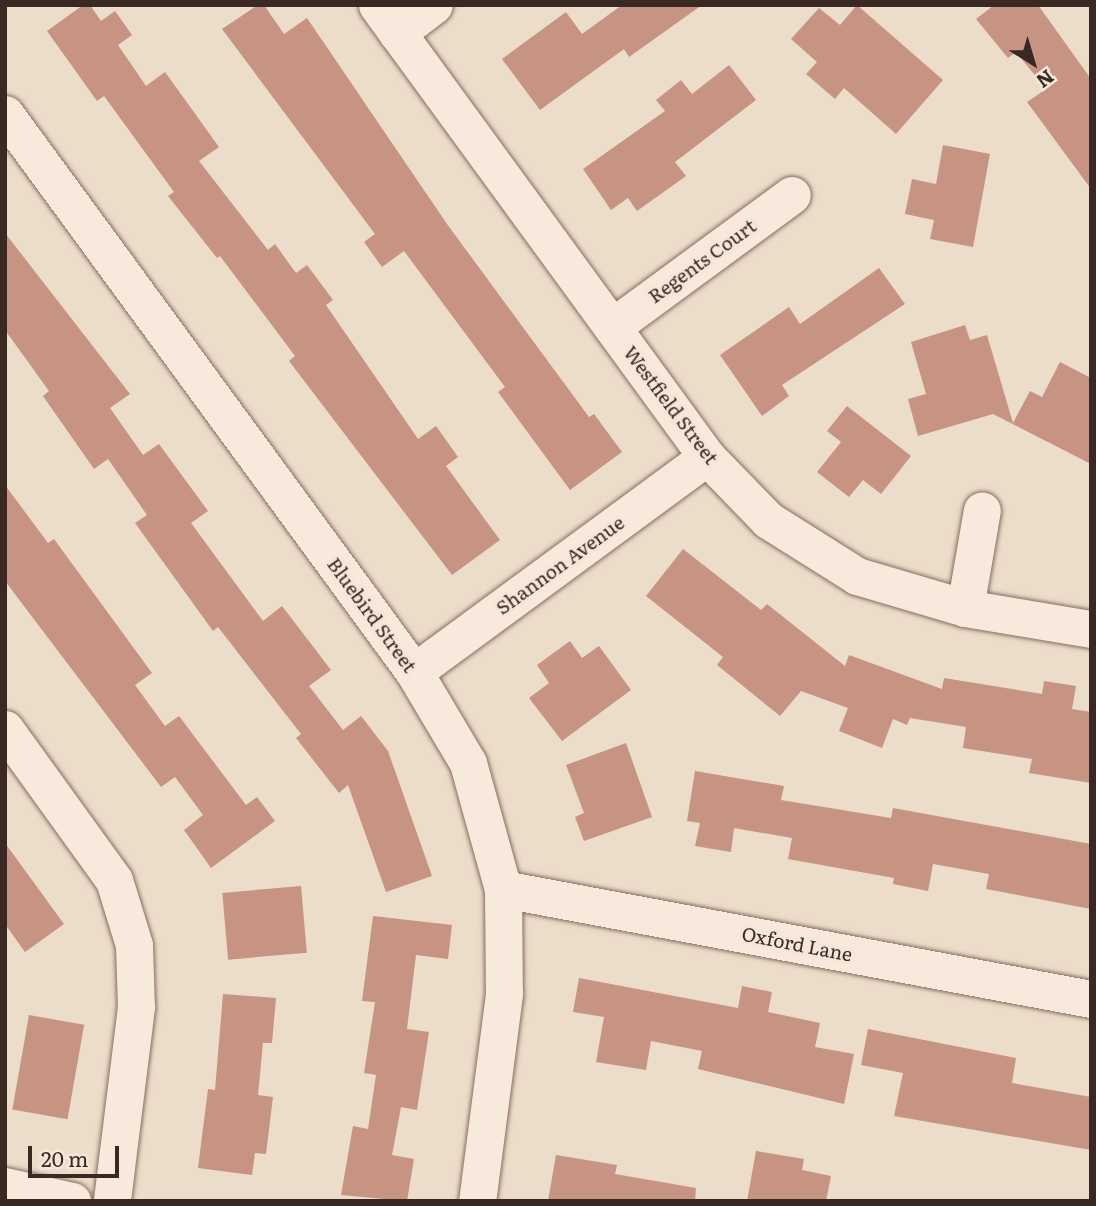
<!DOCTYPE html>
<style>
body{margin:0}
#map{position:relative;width:1096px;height:1206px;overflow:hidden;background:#ecdcca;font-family:Literata,serif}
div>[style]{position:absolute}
.building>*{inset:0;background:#c79383;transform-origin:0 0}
.roads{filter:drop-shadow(0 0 2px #876d60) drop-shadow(0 0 2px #876d60)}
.minor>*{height:37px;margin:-18.5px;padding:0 18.5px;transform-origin:18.5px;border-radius:18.5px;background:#f7eadd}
span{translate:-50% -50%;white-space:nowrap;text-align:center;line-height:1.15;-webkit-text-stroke:7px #f4e7d9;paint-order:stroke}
.street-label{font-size:19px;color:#392922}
.frame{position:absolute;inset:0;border:7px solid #392922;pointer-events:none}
.north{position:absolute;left:998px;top:28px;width:70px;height:70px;-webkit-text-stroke:5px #f4e7d9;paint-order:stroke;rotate:143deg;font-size:19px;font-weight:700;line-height:28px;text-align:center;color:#392922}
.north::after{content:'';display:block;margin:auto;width:24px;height:32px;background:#392922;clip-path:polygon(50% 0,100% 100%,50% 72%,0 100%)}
.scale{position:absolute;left:28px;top:1146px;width:91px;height:32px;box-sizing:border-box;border:4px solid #392922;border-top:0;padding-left:9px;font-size:21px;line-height:24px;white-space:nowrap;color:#392922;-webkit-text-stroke:5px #f4e7d9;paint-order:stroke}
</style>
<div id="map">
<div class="building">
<div style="clip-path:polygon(83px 5px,90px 5px,101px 21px,115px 11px,132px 35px,118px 45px,146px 86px,165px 72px,219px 147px,199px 161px,268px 250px,275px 244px,296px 273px,307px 265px,333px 300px,326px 305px,418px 439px,436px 426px,458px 457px,446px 466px,500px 540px,452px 575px,289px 361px,295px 356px,220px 256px,217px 258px,168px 196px,174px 192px,104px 96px,97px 101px,47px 31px)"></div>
<div style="clip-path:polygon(258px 5px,264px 5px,284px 34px,307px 18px,447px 224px,589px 417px,594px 414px,622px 452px,570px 490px,498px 392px,505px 387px,404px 251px,382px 267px,364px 242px,375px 234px,222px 29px)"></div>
<div style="clip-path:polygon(622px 5px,702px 5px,629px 57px,624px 49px,540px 110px,502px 59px,566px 12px,582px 34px)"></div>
<div style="clip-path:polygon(857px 5px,943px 80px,896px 134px,844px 88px,835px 99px,806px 74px,817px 62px,791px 39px,819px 8px,840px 25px)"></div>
<div style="clip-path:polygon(994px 5px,1038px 5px,1091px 79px,1091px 189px,1027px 102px,1046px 89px,1016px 52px,1008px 58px,976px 19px)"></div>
<div style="clip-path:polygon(729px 65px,756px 100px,675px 162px,686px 176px,637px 211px,628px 198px,611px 210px,583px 169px,665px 111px,656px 100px,681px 80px,692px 94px)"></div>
<div style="clip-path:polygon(943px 145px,990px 154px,973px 247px,930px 239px,934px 220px,905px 214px,912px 179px,936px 184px)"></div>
<div style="clip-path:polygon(5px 233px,130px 394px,110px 408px,143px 455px,159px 444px,208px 511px,191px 523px,263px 621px,282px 606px,331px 670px,309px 686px,343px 730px,361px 716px,388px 751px,432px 876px,386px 892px,348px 785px,339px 793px,296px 738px,301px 734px,218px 627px,213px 631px,135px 523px,147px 515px,108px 459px,94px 469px,43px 396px,49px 391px,5px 330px)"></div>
<div style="clip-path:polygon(879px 268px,905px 304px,782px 385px,789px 396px,762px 416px,720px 355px,789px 307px,800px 324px)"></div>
<div style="clip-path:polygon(965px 325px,970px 340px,987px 335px,1013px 423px,1030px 391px,1042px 397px,1060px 362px,1091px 378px,1091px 464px,993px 414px,918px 436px,908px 399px,926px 394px,911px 342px)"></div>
<div style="clip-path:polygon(847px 406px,911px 456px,881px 494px,863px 480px,849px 497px,817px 472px,841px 442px,827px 431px)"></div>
<div style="clip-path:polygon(5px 485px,48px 543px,54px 539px,152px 673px,135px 685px,165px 726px,179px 716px,246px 805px,257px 797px,275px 821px,211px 868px,184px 830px,203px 815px,175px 777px,161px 787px,5px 581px)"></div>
<div style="clip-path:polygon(683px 549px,761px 610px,767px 604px,845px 666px,849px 655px,942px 689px,944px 678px,1042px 694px,1044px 681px,1076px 686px,1072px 709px,1091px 712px,1091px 783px,1029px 773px,1032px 759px,963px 748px,966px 727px,910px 718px,907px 725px,893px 719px,882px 748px,839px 731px,848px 708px,801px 691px,780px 716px,717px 665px,723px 657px,646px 596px)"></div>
<div style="clip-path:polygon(570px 641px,582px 658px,599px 646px,631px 690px,562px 741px,529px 698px,549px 683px,537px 665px)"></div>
<div style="clip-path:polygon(626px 743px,652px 817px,584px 841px,575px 817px,584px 813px,566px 765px)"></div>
<div style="clip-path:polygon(695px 771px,784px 786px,781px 800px,891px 818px,893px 808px,1091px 844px,1091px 909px,986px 889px,989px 874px,933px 864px,928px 891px,893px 884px,894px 878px,788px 859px,792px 838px,734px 828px,731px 852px,695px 846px,700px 823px,687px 821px)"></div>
<div style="clip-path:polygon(5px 843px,64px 924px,25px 952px,5px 924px)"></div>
<div style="left:301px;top:886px;width:67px;height:79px;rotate:85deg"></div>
<div style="clip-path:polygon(373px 916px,452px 925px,448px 959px,416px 955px,407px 1029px,429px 1032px,417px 1110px,401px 1107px,392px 1155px,414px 1159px,407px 1201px,341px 1195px,353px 1126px,368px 1129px,376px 1075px,364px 1073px,375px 1002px,362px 1001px)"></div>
<div style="clip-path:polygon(579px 978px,738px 1008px,742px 986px,772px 992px,768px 1012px,820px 1023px,815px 1047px,854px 1054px,844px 1104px,698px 1069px,702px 1051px,651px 1041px,646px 1070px,596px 1062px,604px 1017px,573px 1012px)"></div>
<div style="clip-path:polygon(223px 994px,276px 998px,272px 1043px,263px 1043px,258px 1095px,273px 1097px,266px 1154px,255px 1153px,252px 1175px,198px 1168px,208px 1089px,215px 1090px)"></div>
<div style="left:29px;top:1015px;width:56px;height:96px;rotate:10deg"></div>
<div style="clip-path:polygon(868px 1029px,1016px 1058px,1012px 1083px,1091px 1097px,1091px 1150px,894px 1116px,903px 1073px,861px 1065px)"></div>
<div style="clip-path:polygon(756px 1151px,804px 1159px,802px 1170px,831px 1176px,826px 1201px,747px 1201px)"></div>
<div style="clip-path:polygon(556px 1155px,617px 1165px,615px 1174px,696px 1188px,695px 1201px,548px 1201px)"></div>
</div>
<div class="roads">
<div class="minor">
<div style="left:377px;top:5px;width:560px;rotate:53.87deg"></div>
<div style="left:707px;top:457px;width:88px;rotate:45.9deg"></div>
<div style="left:768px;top:520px;width:105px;rotate:32.2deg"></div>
<div style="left:857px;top:576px;width:113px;rotate:16.5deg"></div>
<div style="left:965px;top:608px;width:128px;rotate:9.5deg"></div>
<div style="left:397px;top:33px;width:46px;rotate:-37.1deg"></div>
<div style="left:5px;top:114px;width:692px;rotate:53.76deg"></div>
<div style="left:414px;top:672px;width:106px;rotate:59.3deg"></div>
<div style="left:468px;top:763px;width:131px;rotate:74.5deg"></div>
<div style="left:503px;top:889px;width:105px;rotate:89.5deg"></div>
<div style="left:504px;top:994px;width:209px;rotate:97.4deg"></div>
<div style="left:612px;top:327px;width:223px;rotate:-36.3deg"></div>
<div style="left:965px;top:608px;width:99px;rotate:-80.2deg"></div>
<div style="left:414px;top:672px;width:363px;rotate:-36.3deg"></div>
<div style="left:5px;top:729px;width:186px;rotate:54.2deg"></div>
<div style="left:114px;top:880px;width:68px;rotate:72.9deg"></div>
<div style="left:134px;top:945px;width:62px;rotate:88.2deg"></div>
<div style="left:136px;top:1007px;width:195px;rotate:97.1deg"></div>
<div style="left:503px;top:889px;width:598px;rotate:10.6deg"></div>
<div style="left:5px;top:1186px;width:69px;rotate:12.6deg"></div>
</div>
</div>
<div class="street-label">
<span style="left:702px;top:261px;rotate:-36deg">Regents Court</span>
<span style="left:671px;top:405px;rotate:53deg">Westfield Street</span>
<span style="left:560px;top:565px;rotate:-36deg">Shannon Avenue</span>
<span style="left:372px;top:615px;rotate:54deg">Bluebird Street</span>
<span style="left:797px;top:944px;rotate:11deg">Oxford Lane</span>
</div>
<div class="frame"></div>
<div class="north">N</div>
<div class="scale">20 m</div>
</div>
